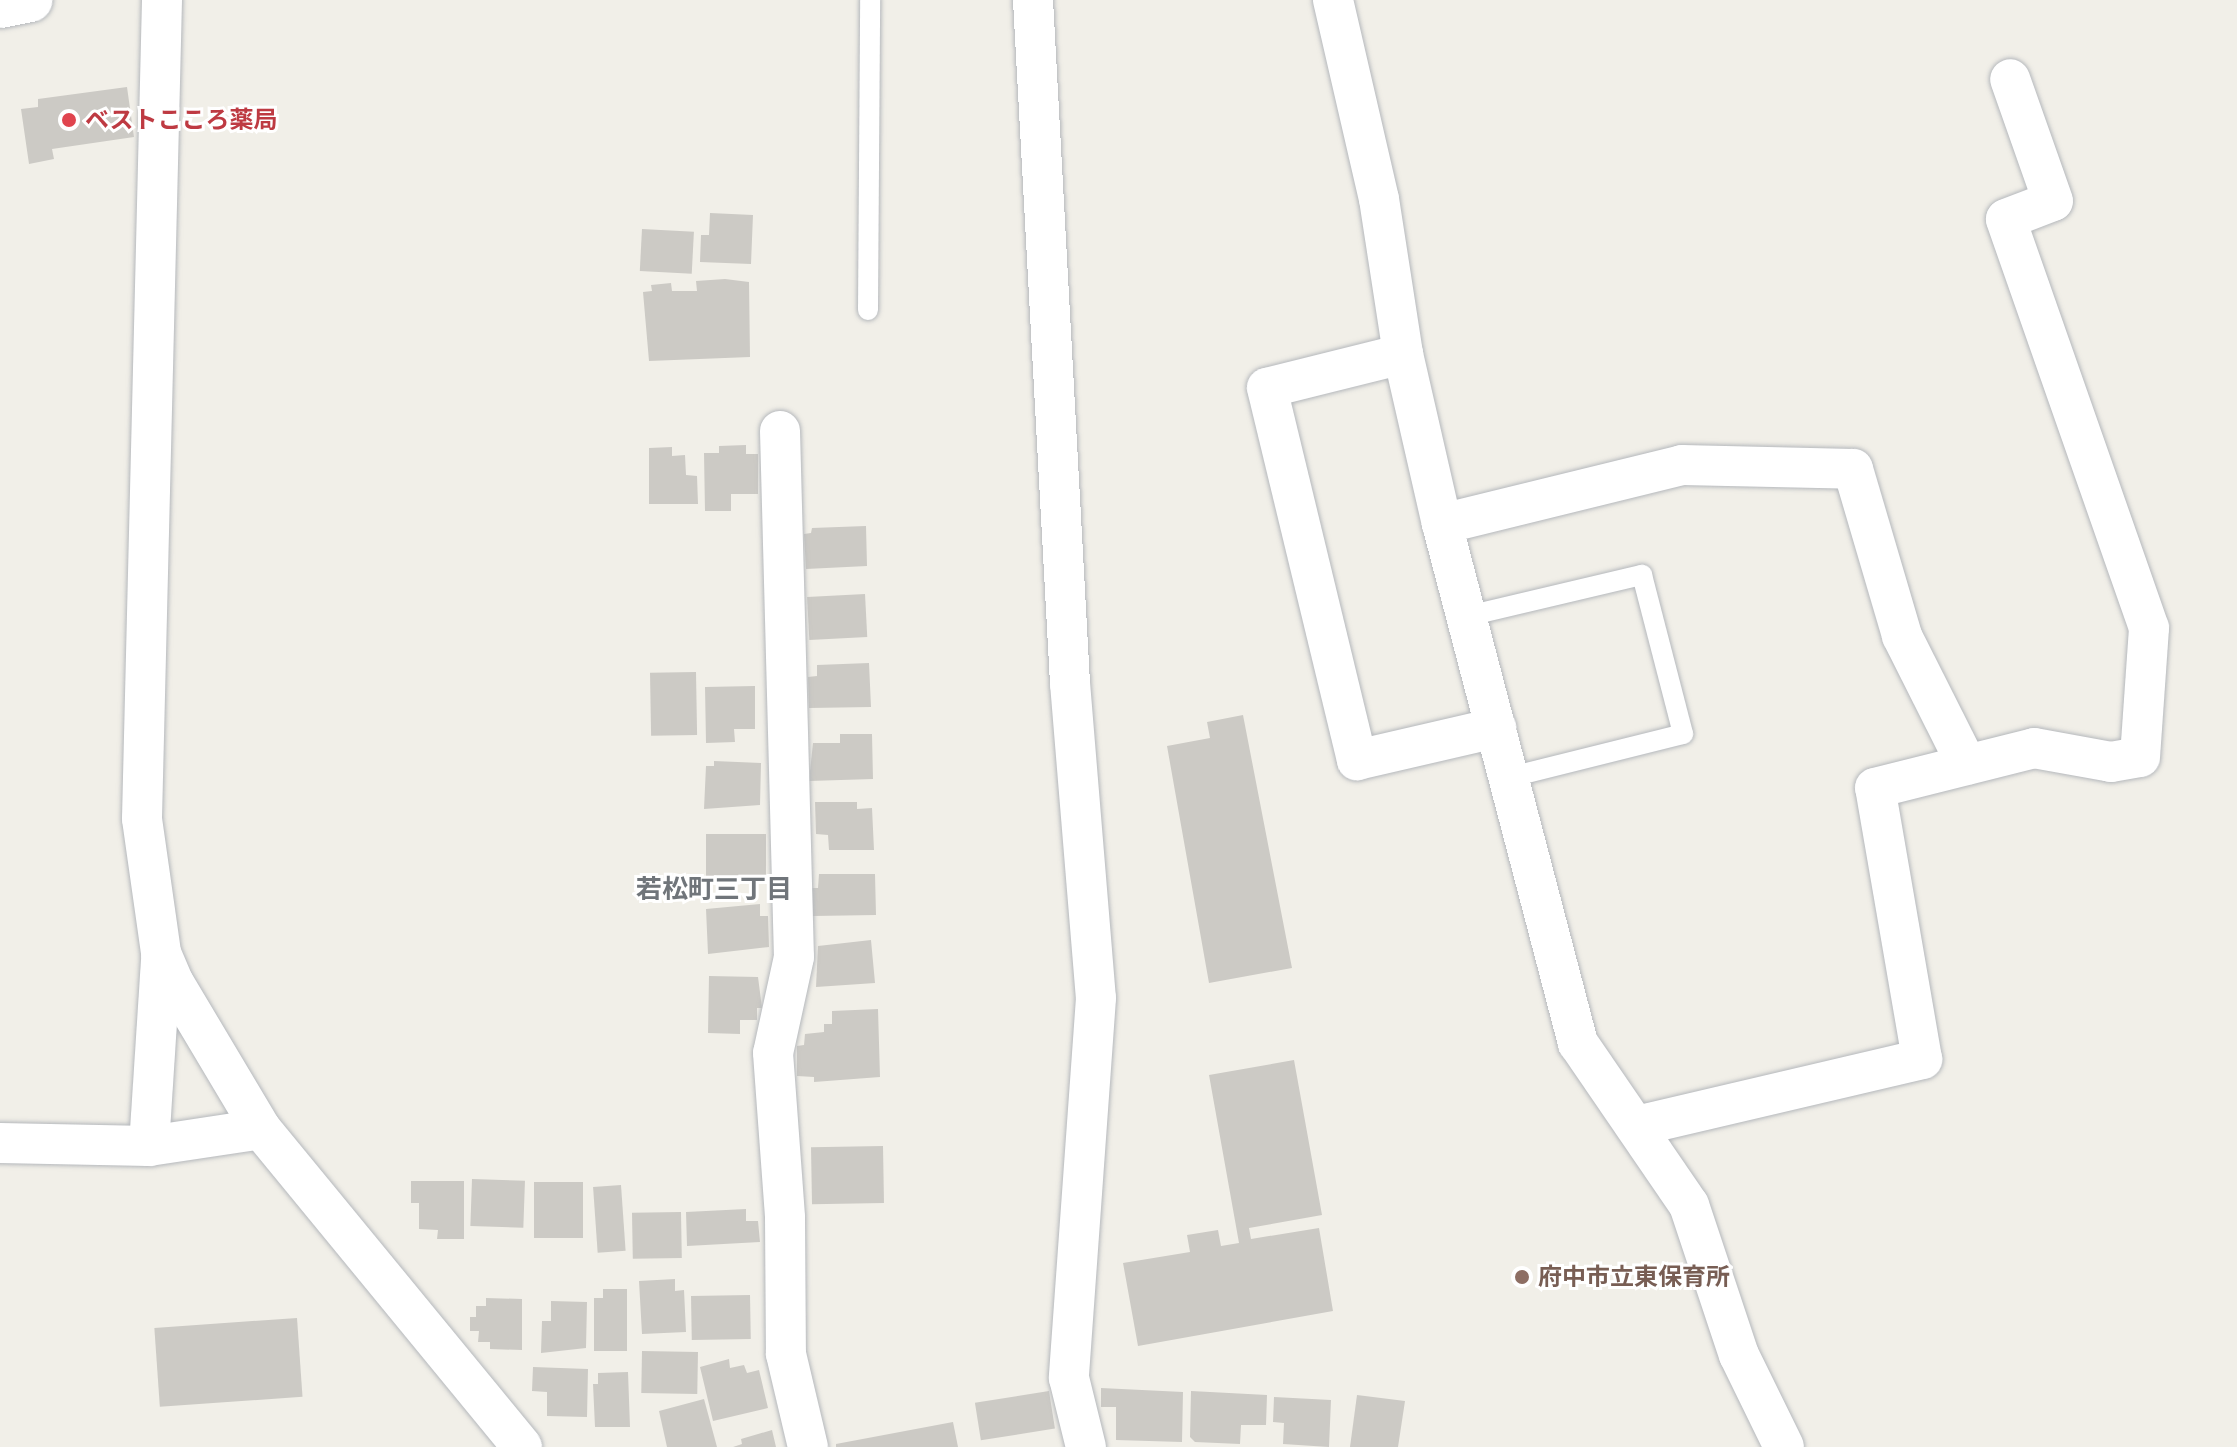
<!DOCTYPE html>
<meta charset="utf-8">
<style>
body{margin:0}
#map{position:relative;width:2237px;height:1447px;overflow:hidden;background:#f1efe8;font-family:Mulish,"Noto Sans JP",sans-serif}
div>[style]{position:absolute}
.building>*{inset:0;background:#cccac5;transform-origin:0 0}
.roads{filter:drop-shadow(0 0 2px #b5b8bc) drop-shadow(0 0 2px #b5b8bc)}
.service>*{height:20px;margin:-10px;padding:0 10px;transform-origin:10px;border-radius:10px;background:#fff}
.minor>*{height:40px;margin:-20px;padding:0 20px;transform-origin:20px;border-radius:20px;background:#fff}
.secondary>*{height:44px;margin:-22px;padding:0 22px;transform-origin:22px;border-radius:22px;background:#fff}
.dots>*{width:22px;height:22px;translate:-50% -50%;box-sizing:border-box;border:4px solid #fff;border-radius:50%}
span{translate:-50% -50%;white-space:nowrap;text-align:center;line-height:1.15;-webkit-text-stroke:6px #fff;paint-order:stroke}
.health-label{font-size:24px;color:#be3a42;font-weight:700}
.left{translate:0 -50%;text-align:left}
.education-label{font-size:24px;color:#785e54;font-weight:700}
.neighbourhood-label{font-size:26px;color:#70757a;font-weight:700}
</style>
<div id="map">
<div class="building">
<div style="clip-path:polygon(127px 87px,134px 137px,52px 149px,54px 159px,29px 164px,21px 109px,38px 107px,38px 99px)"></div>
<div style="clip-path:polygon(710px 213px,753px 215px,751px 264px,700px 262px,701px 235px,709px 235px)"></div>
<div style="left:642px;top:229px;width:52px;height:42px;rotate:3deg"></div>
<div style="clip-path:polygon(725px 279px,749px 282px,750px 357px,649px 361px,643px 292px,652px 291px,651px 285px,671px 283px,672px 291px,697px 291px,696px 281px)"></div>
<div style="clip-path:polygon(746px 445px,746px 454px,758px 454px,758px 494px,731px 494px,731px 511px,705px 511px,704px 453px,719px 453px,719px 446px)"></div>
<div style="clip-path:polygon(672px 447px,672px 456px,685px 455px,686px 475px,697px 476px,698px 504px,649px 504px,649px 448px)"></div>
<div style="clip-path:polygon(866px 526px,867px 566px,806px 569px,804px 534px,811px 533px,812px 528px)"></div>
<div style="left:865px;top:594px;width:43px;height:58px;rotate:87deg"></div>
<div style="clip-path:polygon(869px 663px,871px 707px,809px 708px,808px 677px,817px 676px,817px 665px)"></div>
<div style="left:696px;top:672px;width:63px;height:46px;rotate:89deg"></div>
<div style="clip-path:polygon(755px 686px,755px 729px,734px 729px,735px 742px,706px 743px,705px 687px)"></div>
<div style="clip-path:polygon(1243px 715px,1292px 968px,1209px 983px,1167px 746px,1210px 738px,1207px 722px)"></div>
<div style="clip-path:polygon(840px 734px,872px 734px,873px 779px,809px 781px,813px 743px,840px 743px)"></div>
<div style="clip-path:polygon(714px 761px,761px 763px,760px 805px,704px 809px,706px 766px,714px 766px)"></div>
<div style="clip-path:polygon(815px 802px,857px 802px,857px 809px,872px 808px,874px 850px,829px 850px,828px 835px,816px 834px)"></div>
<div style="left:706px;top:834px;width:60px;height:43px"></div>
<div style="clip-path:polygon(819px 874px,875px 874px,876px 915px,813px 916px,812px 888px,818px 888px)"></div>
<div style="clip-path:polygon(760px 904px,760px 916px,768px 916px,769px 947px,708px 954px,706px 909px)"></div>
<div style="clip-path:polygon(871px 940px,875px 983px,816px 987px,818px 946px)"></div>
<div style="clip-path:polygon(709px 976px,758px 977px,762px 1008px,757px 1008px,757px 1020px,740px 1020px,740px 1034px,708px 1033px)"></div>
<div style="clip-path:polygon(878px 1009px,880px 1077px,814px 1082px,814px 1077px,797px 1076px,797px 1046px,804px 1045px,805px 1034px,824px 1032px,824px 1024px,832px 1024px,832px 1011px)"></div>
<div style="clip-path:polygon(1294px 1060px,1322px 1215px,1249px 1228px,1251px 1239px,1319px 1228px,1333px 1311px,1138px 1346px,1123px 1263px,1190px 1252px,1187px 1235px,1218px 1230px,1221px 1246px,1239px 1243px,1209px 1075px)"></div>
<div style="left:883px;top:1146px;width:57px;height:72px;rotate:89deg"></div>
<div style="left:472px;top:1179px;width:53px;height:47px;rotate:2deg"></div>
<div style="clip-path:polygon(411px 1181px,464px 1181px,464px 1239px,437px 1239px,438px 1230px,419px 1229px,419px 1203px,411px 1203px)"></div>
<div style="left:583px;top:1182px;width:56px;height:49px;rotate:90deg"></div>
<div style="left:621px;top:1185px;width:66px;height:28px;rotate:86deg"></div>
<div style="clip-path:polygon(746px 1209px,746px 1221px,758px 1221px,760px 1242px,687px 1246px,686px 1212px)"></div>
<div style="left:681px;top:1212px;width:46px;height:49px;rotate:89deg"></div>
<div style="clip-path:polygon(675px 1279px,675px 1291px,684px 1290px,686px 1332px,642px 1334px,639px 1281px)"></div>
<div style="clip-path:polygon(603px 1289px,627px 1289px,627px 1351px,594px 1351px,594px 1298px,603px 1298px)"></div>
<div style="left:750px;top:1295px;width:44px;height:59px;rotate:89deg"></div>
<div style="clip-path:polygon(486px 1298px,522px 1299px,522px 1350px,490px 1349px,490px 1342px,478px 1342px,479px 1331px,470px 1331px,470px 1317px,476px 1317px,476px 1306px,486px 1306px)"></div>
<div style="clip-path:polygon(551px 1301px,587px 1302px,586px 1348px,541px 1353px,542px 1321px,551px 1321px)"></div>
<div style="left:297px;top:1318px;width:79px;height:143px;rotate:86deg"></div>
<div style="left:642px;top:1351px;width:56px;height:42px;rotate:1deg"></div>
<div style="clip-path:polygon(729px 1359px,730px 1368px,744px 1365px,747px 1373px,759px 1370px,768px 1408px,713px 1421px,700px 1367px)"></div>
<div style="clip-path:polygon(533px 1367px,588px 1369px,587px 1417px,547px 1416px,547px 1392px,532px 1391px)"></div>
<div style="clip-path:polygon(628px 1372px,630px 1427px,595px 1427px,593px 1384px,598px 1384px,598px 1373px)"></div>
<div style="clip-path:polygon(1101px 1388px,1183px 1392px,1182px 1442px,1116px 1440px,1116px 1407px,1101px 1407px)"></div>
<div style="left:1049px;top:1391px;width:38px;height:75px;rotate:81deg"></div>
<div style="clip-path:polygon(1191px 1391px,1267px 1395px,1266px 1425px,1241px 1425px,1240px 1444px,1195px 1442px,1190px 1437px)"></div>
<div style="clip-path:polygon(1357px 1395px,1405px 1401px,1398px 1447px,1350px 1447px)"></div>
<div style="clip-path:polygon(1274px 1397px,1331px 1400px,1329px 1447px,1283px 1444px,1284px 1423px,1273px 1422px)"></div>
<div style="clip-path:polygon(704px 1399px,717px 1447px,667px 1447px,659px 1411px)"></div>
<div style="clip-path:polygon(953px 1422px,958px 1447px,836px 1447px,836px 1444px)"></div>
<div style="clip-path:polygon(772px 1430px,776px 1447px,733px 1447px,742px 1444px,741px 1439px)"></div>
</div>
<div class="roads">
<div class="service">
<div style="left:868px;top:310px;width:310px;rotate:-89.6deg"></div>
<div style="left:1468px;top:616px;width:179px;rotate:-13.3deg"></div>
<div style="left:1642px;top:575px;width:164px;rotate:75.5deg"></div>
<div style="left:1683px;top:734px;width:181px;rotate:166deg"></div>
</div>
<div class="minor">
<div style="left:162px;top:0;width:819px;rotate:91.4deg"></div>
<div style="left:142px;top:819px;width:135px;rotate:81.9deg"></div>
<div style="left:161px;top:953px;width:33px;rotate:67deg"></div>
<div style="left:174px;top:983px;width:170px;rotate:59.2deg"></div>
<div style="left:261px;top:1129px;width:411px;rotate:50.6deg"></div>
<div style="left:1033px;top:0;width:684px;rotate:86.9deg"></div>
<div style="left:1070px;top:683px;width:316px;rotate:85.3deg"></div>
<div style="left:1096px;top:998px;width:381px;rotate:94.1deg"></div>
<div style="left:1069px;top:1378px;width:71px;rotate:76.2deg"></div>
<div style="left:1333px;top:0;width:204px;rotate:77deg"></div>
<div style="left:1379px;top:199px;width:157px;rotate:81.2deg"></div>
<div style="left:1403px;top:354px;width:174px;rotate:77.1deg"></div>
<div style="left:1442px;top:524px;width:537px;rotate:75.32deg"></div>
<div style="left:1578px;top:1043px;width:196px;rotate:55.6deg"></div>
<div style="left:1689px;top:1205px;width:158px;rotate:71.6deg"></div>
<div style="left:1739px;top:1355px;width:102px;rotate:63.9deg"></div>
<div style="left:1403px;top:354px;width:140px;rotate:166deg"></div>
<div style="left:1267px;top:388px;width:383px;rotate:76.4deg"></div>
<div style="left:1357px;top:760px;width:143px;rotate:-13deg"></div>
<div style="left:780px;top:431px;width:526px;rotate:88.48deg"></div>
<div style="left:794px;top:957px;width:98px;rotate:102.3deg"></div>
<div style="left:773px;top:1053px;width:165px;rotate:85.8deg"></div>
<div style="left:785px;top:1218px;width:136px;rotate:89.6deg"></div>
<div style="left:786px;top:1354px;width:96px;rotate:76.7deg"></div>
<div style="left:1442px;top:524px;width:247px;rotate:-13.8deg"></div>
<div style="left:1682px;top:465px;width:171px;rotate:1.3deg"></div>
<div style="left:1853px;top:469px;width:174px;rotate:73.6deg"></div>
<div style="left:1902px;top:636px;width:144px;rotate:63.3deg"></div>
<div style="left:1637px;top:1126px;width:293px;rotate:-13.2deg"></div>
<div style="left:1922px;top:1059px;width:275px;rotate:-99.8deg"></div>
<div style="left:1875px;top:788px;width:164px;rotate:-14.1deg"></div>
<div style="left:2034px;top:748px;width:78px;rotate:10.3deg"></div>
<div style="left:2111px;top:762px;width:29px;rotate:-10deg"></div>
<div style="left:2140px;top:757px;width:129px;rotate:-86deg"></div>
<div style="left:2149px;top:628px;width:433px;rotate:-109.3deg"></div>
<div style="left:2006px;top:219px;width:50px;rotate:-21deg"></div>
<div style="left:2053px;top:201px;width:129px;rotate:-109.4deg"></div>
<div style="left:0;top:1143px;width:149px;rotate:1.2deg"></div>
<div style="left:149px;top:1146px;width:113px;rotate:-8.6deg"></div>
<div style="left:149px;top:1146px;width:188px;rotate:-86.3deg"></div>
</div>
<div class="secondary">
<div style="left:0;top:6px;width:31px;rotate:-11deg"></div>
</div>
</div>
<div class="dots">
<div style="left:69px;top:120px;background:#e0444e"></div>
<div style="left:1522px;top:1277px;background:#8d6e63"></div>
</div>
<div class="health-label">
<span class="left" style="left:85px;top:120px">ベストこころ薬局</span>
</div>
<div class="education-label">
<span class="left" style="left:1538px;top:1277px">府中市立東保育所</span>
</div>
<div class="neighbourhood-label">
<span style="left:714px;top:889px">若松町三丁目</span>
</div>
</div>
